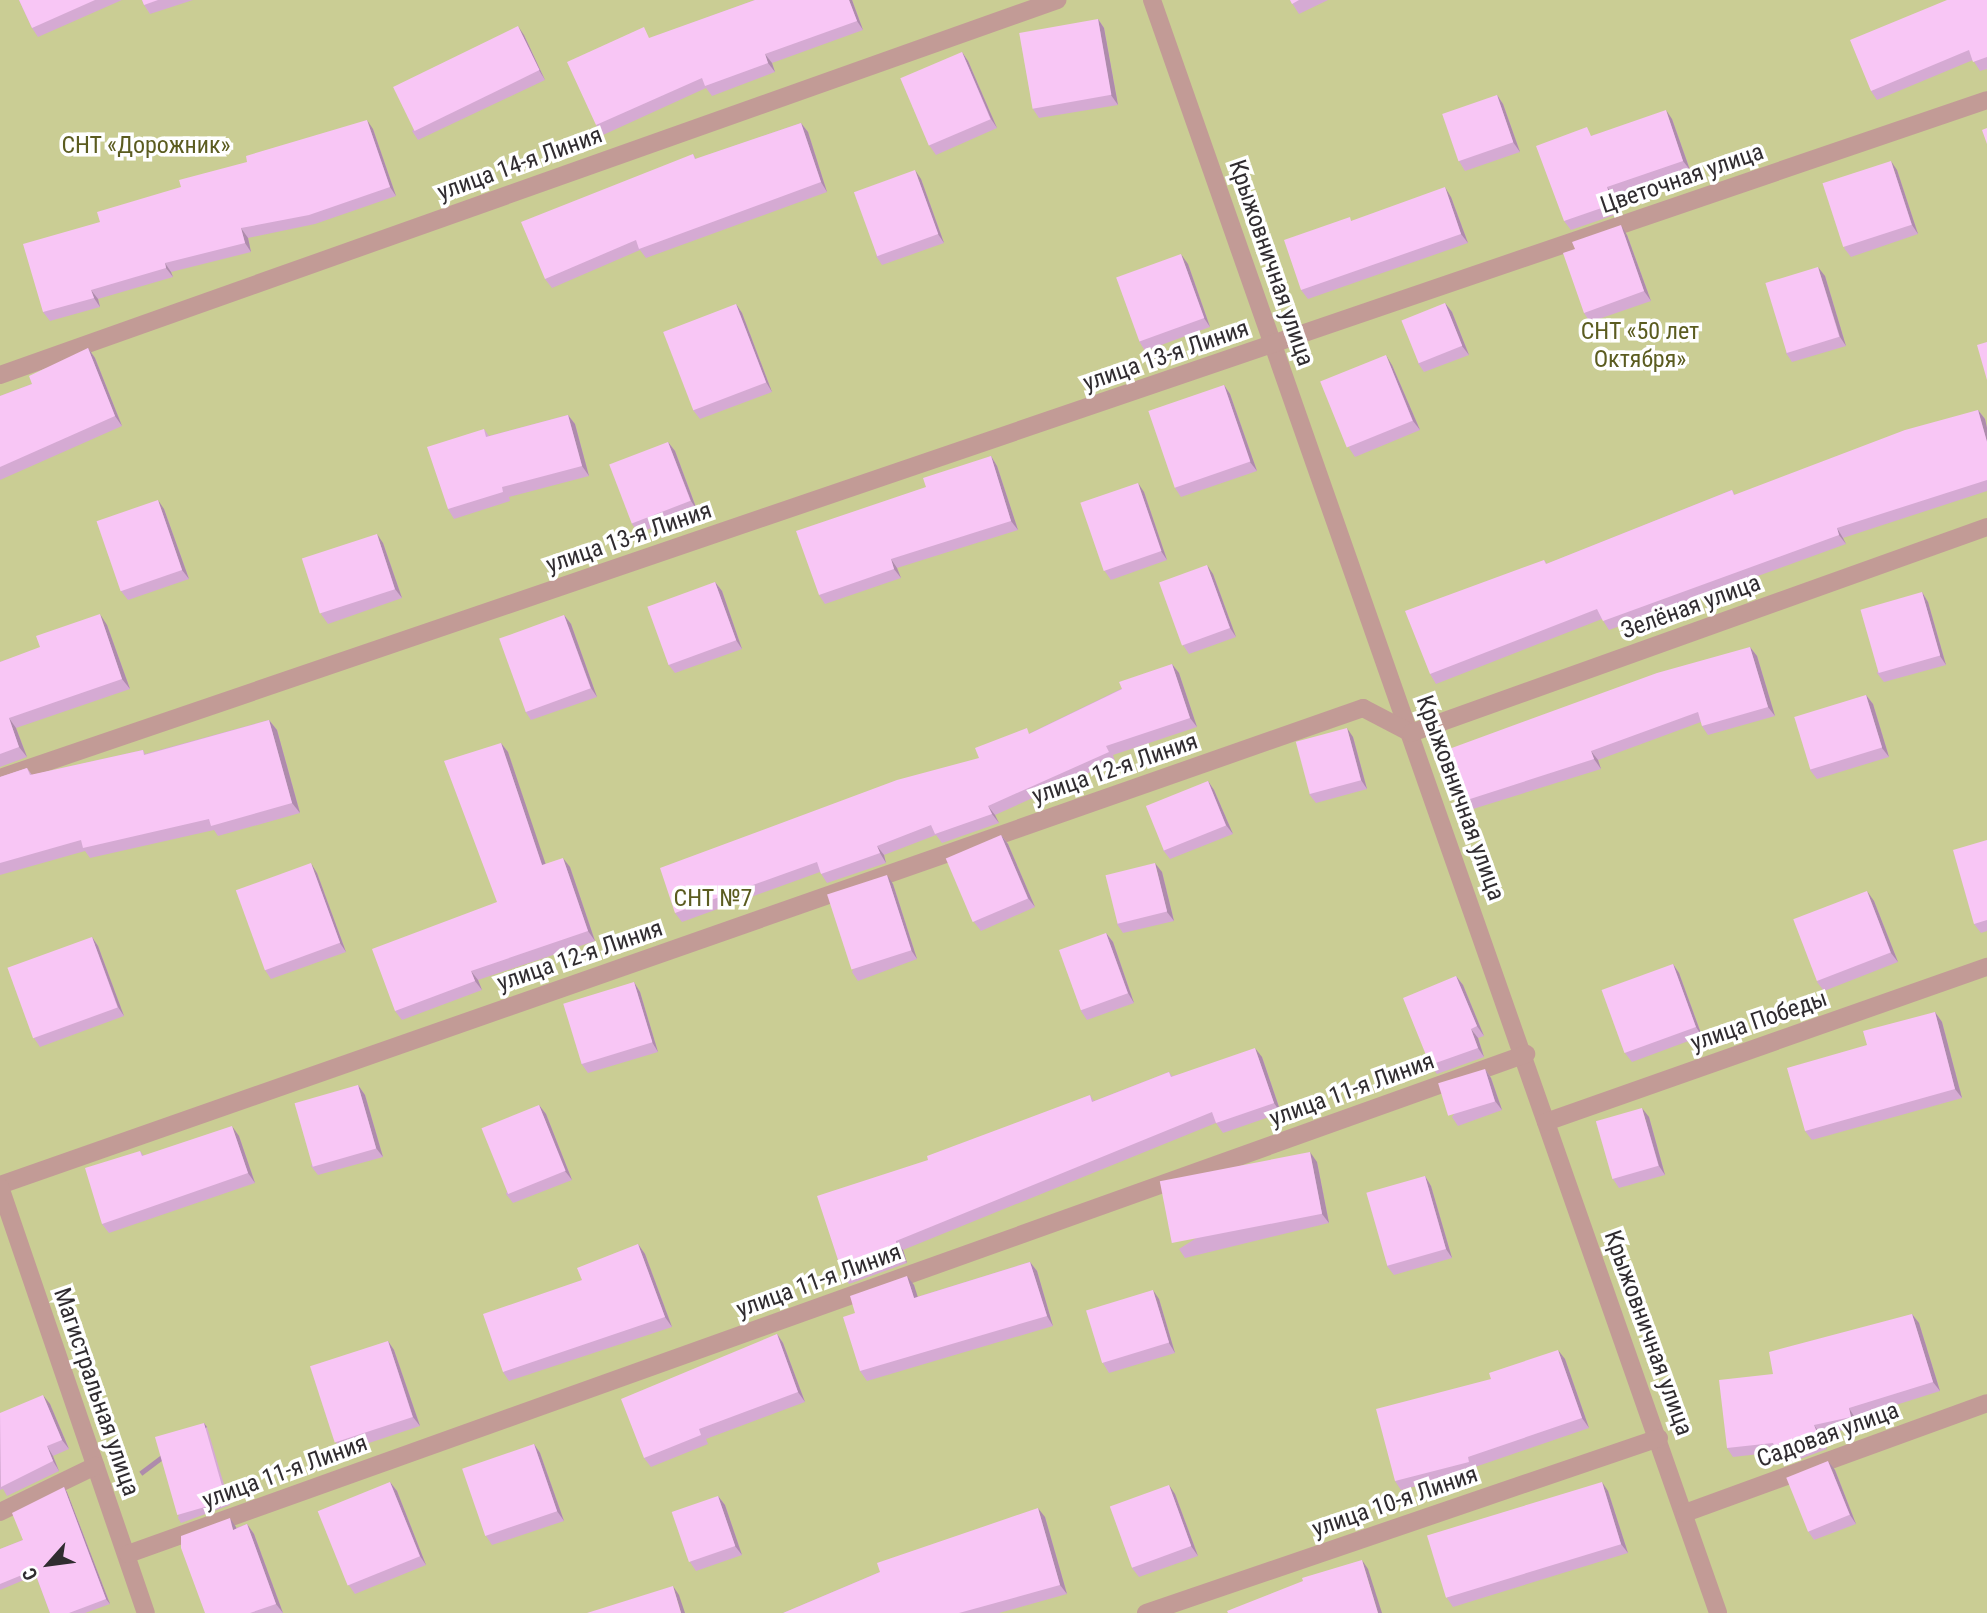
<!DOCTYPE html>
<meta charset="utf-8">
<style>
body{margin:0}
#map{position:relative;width:1987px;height:1613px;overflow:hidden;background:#fbf2fa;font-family:"Roboto Condensed",sans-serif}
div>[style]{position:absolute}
.green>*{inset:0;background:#cacd94;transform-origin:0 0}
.minor>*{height:18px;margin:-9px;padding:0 9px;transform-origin:9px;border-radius:9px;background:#c29b96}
.wall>*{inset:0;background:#d5aad3}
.shaded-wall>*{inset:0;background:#ae8bac;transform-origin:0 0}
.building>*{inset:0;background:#f8c6f5;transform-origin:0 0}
span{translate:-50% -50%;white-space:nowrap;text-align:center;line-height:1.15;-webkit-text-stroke:7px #fff;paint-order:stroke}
.park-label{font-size:24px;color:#5b5c20}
.street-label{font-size:24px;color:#302c30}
.north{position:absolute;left:14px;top:1529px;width:70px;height:70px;-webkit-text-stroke:5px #fff;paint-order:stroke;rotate:242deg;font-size:19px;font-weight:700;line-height:28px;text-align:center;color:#302c30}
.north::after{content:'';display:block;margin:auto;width:24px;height:32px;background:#302c30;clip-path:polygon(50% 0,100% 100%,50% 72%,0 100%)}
</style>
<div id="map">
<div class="green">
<div style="left:0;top:0;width:1987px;height:1613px"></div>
</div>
<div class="minor">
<div style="left:1152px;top:0;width:1709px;rotate:70.66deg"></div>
<div style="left:0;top:375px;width:1122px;rotate:-19.53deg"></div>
<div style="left:0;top:778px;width:2099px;rotate:-18.84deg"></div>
<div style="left:1546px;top:1122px;width:467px;rotate:-19.4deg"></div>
<div style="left:0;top:1185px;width:1444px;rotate:-19.29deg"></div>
<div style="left:1363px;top:708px;width:54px;rotate:27.5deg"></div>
<div style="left:1411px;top:733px;width:612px;rotate:-19.68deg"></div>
<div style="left:0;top:1187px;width:450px;rotate:71.1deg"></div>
<div style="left:0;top:1512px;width:106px;rotate:-25.8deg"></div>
<div style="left:1685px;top:1513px;width:321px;rotate:-20deg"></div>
<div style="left:128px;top:1554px;width:1485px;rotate:-19.68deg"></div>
<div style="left:1146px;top:1613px;width:542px;rotate:-18.84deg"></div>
</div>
<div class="wall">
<div style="clip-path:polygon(19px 0,122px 0,38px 37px,32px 28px)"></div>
<div style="clip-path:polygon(142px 0,193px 0,150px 14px,144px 5px)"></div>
<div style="clip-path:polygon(755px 0,852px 0,863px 30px,772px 63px,775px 72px,712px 96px,706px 88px,603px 135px,596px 125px,651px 38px)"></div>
<div style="clip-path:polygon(1290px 0,1328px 0,1299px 14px)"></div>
<div style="clip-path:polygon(1987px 0,1987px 69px,1980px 71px,1973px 60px,1877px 100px,1871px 91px)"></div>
<div style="clip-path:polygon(1098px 19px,1104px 28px,1118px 105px,1039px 118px,1033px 109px)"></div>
<div style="clip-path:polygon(524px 35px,545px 80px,418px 140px,412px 131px)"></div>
<div style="clip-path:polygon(962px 52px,968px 61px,997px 128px,936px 155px,929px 145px)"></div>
<div style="clip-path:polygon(1497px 95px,1503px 104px,1520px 152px,1465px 171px,1459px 161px)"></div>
<div style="clip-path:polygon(1672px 119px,1690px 170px,1614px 196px,1620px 213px,1571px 230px,1564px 221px,1593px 135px)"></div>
<div style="clip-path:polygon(801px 123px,808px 132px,827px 192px,646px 258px,640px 250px,552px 288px,545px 279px,693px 154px,696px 159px)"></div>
<div style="clip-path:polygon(373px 129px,396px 196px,315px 224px,248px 238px,251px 252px,171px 272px,173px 277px,98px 299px,100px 307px,50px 321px,43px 312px,100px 222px)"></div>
<div style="clip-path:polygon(1897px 170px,1918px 234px,1851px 257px,1844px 248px)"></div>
<div style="clip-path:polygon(921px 179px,944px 243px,882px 265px,876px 256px)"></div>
<div style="clip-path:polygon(1451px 197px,1468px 243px,1308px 299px,1301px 290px,1352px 221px)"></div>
<div style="clip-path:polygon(1627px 235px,1651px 301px,1590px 322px,1584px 313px,1575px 249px)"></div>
<div style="clip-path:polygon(1188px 264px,1210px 327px,1145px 351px,1139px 341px)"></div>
<div style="clip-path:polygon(1825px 276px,1846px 346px,1792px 362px,1786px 353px)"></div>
<div style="clip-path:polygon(1445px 303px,1452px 312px,1469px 355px,1424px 372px,1418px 363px)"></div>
<div style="clip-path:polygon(736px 304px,742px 313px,772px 392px,700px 419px,693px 410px)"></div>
<div style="clip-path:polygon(88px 348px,95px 358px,122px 426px,0 480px,0 396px,32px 384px)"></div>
<div style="clip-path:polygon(1392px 365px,1420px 430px,1355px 457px,1349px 448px)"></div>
<div style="clip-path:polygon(1224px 385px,1230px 394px,1257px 471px,1181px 497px,1175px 488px)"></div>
<div style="clip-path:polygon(1978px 410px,1985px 419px,1987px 428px,1987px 491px,1843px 538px,1846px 544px,1609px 630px,1602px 619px,1436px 684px,1430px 674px,1544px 560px,1547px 564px,1732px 490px,1735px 495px)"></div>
<div style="clip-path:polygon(568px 415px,575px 424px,589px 476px,509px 497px,510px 501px,454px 519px,448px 509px,484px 429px,489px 436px)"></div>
<div style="clip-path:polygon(668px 442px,675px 451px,697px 510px,639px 533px,632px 524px)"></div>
<div style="clip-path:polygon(991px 456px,997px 466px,1018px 530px,897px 568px,901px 578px,825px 604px,819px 595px,926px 487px)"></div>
<div style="clip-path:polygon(1144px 492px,1167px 560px,1111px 580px,1104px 570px)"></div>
<div style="clip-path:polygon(164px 509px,189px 579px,128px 600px,121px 591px)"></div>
<div style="clip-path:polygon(383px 543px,402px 598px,328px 624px,321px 614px)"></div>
<div style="clip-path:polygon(1213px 574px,1236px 637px,1189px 654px,1183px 645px)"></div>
<div style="clip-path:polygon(715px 582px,722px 591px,742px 649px,675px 673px,668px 664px)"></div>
<div style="clip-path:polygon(1922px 592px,1928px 602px,1946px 665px,1884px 682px,1877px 673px)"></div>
<div style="clip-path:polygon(564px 615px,571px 624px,597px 697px,531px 720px,525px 711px)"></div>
<div style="clip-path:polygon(107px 625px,130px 689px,16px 728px,27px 757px,0 767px,0 662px)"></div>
<div style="clip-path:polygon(1750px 647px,1757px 656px,1775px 716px,1708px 735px,1702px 726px,1701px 722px,1598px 760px,1601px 769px,1473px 809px,1467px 800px)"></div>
<div style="clip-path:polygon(1172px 664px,1179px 673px,1197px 727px,1113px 755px,1115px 761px,995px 815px,999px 823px,942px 843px,936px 835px,884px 855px,886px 863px,827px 883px,820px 872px,682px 922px,675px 913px,979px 758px)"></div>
<div style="clip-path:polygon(1866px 695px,1873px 704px,1889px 757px,1817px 779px,1810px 770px)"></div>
<div style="clip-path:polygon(269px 720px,277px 730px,300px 813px,218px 836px,214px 830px,90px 858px,85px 851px,0 875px,0 777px,27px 768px,32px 775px,143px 750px,145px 754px)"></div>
<div style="clip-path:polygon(1353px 737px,1367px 789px,1316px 803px,1309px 794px)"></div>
<div style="clip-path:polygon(501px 743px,508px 752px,545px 864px,570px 867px,595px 941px,478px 980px,482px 990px,402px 1020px,395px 1011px,497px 902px)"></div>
<div style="clip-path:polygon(1208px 781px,1214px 790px,1233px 834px,1170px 859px,1163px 850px)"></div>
<div style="clip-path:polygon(1001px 835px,1008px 844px,1035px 907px,981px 931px,974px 922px)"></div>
<div style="clip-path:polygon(1987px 840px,1987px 931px,1981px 933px,1974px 924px)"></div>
<div style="clip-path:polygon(1162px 872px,1174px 921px,1123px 933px,1117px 924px)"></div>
<div style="clip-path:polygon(317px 873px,346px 952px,271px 979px,265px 970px)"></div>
<div style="clip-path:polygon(893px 884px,917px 959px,858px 981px,852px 972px)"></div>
<div style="clip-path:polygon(1874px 901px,1898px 962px,1824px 991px,1817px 982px)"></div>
<div style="clip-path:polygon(1106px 933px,1113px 942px,1134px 1003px,1087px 1020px,1081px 1011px)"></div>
<div style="clip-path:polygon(92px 937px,98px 946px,124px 1016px,40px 1047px,34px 1038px)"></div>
<div style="clip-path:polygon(1673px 964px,1679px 973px,1702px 1036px,1632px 1062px,1625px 1053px)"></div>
<div style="clip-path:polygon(1456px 976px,1463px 985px,1484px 1036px,1478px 1038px,1484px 1057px,1437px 1074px,1430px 1065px)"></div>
<div style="clip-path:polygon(634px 982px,640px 992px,658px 1052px,588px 1073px,581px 1063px)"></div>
<div style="clip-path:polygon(1935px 1012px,1942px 1022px,1962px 1098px,1812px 1140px,1805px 1131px,1867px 1045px)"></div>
<div style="clip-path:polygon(1262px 1057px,1281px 1113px,1223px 1133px,1216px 1123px,903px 1250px,907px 1263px,849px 1284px,843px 1275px,928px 1160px,1090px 1095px,1094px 1101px,1169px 1072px,1172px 1076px)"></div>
<div style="clip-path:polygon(1485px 1069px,1491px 1078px,1502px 1110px,1458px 1126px,1452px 1117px)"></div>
<div style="clip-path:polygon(358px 1085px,365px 1095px,383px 1157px,318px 1175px,311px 1166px)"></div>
<div style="clip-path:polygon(539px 1105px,546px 1114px,572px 1180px,513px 1203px,506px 1194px)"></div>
<div style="clip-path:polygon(1649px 1117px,1665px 1175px,1619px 1188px,1613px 1179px)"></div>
<div style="clip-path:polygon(239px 1136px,255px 1183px,109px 1233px,102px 1224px,140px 1151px,144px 1156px)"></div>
<div style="clip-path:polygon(1317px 1162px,1329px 1223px,1185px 1258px,1179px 1249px)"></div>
<div style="clip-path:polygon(1425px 1176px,1431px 1186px,1452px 1258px,1394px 1275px,1387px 1266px)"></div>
<div style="clip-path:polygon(638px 1244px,645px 1254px,672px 1327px,509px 1381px,503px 1372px,582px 1280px)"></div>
<div style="clip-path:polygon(1030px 1262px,1037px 1271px,1053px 1326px,867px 1381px,860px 1371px,855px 1313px,914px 1285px,917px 1297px)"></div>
<div style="clip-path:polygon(1159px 1299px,1175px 1353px,1109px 1373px,1103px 1363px)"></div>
<div style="clip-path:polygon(1912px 1314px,1919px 1323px,1940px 1391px,1855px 1418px,1857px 1427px,1821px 1435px,1827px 1449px,1784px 1465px,1777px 1452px,1733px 1457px,1727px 1448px,1773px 1374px)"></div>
<div style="clip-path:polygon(777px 1334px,783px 1343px,805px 1402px,706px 1439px,708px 1444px,651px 1467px,644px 1458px)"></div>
<div style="clip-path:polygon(388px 1341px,394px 1350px,420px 1426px,342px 1452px,336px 1443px)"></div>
<div style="clip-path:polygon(1565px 1359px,1589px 1428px,1475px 1467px,1476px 1471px,1401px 1490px,1395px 1481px)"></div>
<div style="clip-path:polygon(50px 1404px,69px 1449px,53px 1456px,59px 1471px,7px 1496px,3px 1489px,0 1490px,0 1413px)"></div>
<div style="clip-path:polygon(204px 1423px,207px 1427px,230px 1505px,181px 1523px,178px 1518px)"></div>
<div style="clip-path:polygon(534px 1444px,540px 1453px,564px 1521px,492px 1545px,486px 1536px)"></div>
<div style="clip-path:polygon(1835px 1470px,1856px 1524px,1814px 1540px,1808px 1531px)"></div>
<div style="clip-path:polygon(390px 1482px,397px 1491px,426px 1565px,355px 1594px,348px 1584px)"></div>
<div style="clip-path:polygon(64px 1487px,67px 1492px,110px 1604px,85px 1613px,50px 1613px,36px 1575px,0 1590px,0 1549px,23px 1540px)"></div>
<div style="clip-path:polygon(1608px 1491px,1628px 1553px,1453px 1607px,1447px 1598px)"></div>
<div style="clip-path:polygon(1175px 1494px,1198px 1556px,1139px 1577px,1132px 1568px)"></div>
<div style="clip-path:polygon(718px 1496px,725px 1505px,742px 1555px,696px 1571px,690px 1562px)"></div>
<div style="clip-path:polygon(1045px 1517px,1067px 1594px,999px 1613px,783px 1613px,880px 1572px)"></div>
<div style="clip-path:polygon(247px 1524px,254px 1534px,283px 1613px,205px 1613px,236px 1528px)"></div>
</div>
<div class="shaded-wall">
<div style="clip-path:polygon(849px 0,852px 0,863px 30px,857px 21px)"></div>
<div style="clip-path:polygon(1098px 19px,1104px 28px,1118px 105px,1111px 95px)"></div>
<div style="clip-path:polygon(518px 26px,524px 35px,545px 80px,539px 70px)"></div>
<div style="clip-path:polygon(962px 52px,968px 61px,997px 128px,991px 119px)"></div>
<div style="clip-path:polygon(765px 54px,772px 63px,775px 72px,768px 63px)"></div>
<div style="clip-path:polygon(1497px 95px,1503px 104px,1520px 152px,1513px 142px)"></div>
<div style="clip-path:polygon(1666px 110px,1672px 119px,1690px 170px,1683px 161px)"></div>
<div style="clip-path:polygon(367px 120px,373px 129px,396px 196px,390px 187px)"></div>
<div style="clip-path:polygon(801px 123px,808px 132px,827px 192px,821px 182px)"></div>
<div style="clip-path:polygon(1891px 161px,1897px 170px,1918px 234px,1912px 225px)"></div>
<div style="clip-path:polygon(915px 170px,921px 179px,944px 243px,938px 234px)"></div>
<div style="clip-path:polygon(1445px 187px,1451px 197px,1468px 243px,1461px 234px)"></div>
<div style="clip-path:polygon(1607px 187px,1614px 196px,1620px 213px,1613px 204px)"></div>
<div style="clip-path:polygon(1621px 225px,1627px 235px,1651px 301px,1644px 291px)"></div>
<div style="clip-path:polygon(241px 228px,248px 238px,251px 252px,245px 243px)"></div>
<div style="clip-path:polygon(1181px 254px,1188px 264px,1210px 327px,1204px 318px)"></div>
<div style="clip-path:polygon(165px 263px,171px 272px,173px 277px,166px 268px)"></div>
<div style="clip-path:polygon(1818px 267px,1825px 276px,1846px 346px,1840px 337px)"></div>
<div style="clip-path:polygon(91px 290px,98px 299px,100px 307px,94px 298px)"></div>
<div style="clip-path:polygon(1445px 303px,1452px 312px,1469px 355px,1462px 346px)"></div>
<div style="clip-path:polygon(736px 304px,742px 313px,772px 392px,766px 382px)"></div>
<div style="clip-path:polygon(88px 348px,95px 358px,122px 426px,115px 416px)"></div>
<div style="clip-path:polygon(1386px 355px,1392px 365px,1420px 430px,1413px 421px)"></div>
<div style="clip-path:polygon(1224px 385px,1230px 394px,1257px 471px,1250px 462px)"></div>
<div style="clip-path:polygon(1978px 410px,1985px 419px,1987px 428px,1987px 442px)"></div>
<div style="clip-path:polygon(568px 415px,575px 424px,589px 476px,582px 466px)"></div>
<div style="clip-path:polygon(668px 442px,675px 451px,697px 510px,691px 501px)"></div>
<div style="clip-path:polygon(991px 456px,997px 466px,1018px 530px,1011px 521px)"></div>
<div style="clip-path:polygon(1138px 483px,1144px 492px,1167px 560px,1161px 551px)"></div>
<div style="clip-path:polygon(158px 500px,164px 509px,189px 579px,182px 570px)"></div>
<div style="clip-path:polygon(1837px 528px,1843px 538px,1846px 544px,1839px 535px)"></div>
<div style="clip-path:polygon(377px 534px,383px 543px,402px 598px,395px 589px)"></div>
<div style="clip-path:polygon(891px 559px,897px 568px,901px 578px,894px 569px)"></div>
<div style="clip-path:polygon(1207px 565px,1213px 574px,1236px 637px,1230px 628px)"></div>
<div style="clip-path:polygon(715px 582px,722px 591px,742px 649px,736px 640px)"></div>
<div style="clip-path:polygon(1922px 592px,1928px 602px,1946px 665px,1940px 656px)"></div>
<div style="clip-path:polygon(100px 614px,107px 625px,130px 689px,122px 679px)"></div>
<div style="clip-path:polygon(564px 615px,571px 624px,597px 697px,591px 688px)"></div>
<div style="clip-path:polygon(1750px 647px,1757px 656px,1775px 716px,1768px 707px)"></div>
<div style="clip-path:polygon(1172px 664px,1179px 673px,1197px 727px,1190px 718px)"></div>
<div style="clip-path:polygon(1866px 695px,1873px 704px,1889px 757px,1882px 748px)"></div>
<div style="clip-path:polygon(9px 718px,16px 728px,27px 757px,19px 747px)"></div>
<div style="clip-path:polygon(269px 720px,277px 730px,300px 813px,292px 803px)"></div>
<div style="clip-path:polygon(1347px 728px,1353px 737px,1367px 789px,1361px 780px)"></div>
<div style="clip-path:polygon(501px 743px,508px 752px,549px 874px,542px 865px)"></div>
<div style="clip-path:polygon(1591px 751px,1598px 760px,1601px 769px,1594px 759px)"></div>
<div style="clip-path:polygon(1208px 781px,1214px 790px,1233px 834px,1226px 825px)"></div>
<div style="clip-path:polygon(988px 806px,995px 815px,999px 823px,992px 814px)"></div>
<div style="clip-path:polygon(1001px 835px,1008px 844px,1035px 907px,1028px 898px)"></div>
<div style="clip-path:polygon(877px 846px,884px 855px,886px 863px,880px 853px)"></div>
<div style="clip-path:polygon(563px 858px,570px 867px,595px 941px,588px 931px)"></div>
<div style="clip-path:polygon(311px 863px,317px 873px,346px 952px,340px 943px)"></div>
<div style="clip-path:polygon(1155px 863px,1162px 872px,1174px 921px,1167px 912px)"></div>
<div style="clip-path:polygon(887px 875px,893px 884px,917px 959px,911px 950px)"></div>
<div style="clip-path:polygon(1867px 891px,1874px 901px,1898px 962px,1891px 953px)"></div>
<div style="clip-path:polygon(1106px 933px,1113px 942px,1134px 1003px,1128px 993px)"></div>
<div style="clip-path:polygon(92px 937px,98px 946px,124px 1016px,118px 1007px)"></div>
<div style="clip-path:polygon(1673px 964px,1679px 973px,1702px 1036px,1696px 1027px)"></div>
<div style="clip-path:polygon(471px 971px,478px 980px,482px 990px,475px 981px)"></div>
<div style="clip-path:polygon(1456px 976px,1463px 985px,1484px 1036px,1477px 1026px)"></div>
<div style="clip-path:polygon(634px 982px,640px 992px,658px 1052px,652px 1042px)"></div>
<div style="clip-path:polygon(1935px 1012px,1942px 1022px,1962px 1098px,1955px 1089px)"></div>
<div style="clip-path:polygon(1471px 1029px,1478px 1038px,1484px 1057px,1478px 1048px)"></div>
<div style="clip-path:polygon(1255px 1048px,1262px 1057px,1281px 1113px,1274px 1103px)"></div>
<div style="clip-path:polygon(1485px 1069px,1491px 1078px,1502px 1110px,1495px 1101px)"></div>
<div style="clip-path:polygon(358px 1085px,365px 1095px,383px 1157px,376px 1148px)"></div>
<div style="clip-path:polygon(539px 1105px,546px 1114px,572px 1180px,565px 1171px)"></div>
<div style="clip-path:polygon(1642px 1108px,1649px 1117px,1665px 1175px,1659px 1166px)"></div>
<div style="clip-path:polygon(232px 1126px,239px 1136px,255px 1183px,248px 1173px)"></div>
<div style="clip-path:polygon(1310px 1152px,1317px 1162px,1329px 1223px,1322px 1214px)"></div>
<div style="clip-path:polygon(1425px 1176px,1431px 1186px,1452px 1258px,1446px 1249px)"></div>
<div style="clip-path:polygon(896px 1241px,903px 1250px,907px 1263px,900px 1254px)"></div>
<div style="clip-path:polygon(638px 1244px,645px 1254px,672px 1327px,665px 1317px)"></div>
<div style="clip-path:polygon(1030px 1262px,1037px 1271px,1053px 1326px,1047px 1316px)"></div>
<div style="clip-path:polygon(907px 1276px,914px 1285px,921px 1307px,914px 1298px)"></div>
<div style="clip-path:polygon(1153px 1290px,1159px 1299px,1175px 1353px,1169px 1343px)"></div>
<div style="clip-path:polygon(1912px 1314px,1919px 1323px,1940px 1391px,1933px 1382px)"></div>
<div style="clip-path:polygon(777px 1334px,783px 1343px,805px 1402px,798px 1392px)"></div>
<div style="clip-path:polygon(388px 1341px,394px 1350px,420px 1426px,413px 1417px)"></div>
<div style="clip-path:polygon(1558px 1350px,1565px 1359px,1589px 1428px,1582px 1418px)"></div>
<div style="clip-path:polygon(43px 1395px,50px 1404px,69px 1449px,62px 1440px)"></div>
<div style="clip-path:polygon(1849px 1408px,1855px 1418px,1857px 1427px,1851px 1417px)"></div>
<div style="left:204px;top:1423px;width:5px;height:81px;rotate:53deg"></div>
<div style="clip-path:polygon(1814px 1425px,1821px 1435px,1827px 1449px,1820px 1440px)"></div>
<div style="clip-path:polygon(534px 1444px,540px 1453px,564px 1521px,557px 1511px)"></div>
<div style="clip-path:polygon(47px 1446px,53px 1456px,59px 1471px,53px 1461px)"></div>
<div style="clip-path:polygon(1828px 1461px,1835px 1470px,1856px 1524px,1850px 1515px)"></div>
<div style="clip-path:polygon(390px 1482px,397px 1491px,426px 1565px,420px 1556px)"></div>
<div style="clip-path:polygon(1602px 1482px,1608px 1491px,1628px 1553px,1621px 1544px)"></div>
<div style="clip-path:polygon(1169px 1485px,1175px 1494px,1198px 1556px,1191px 1546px)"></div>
<div style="clip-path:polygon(64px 1487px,67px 1492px,110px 1604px,106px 1599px)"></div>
<div style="clip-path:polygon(718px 1496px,725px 1505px,742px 1555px,735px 1546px)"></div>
<div style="clip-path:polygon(1038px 1508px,1045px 1517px,1067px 1594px,1060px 1585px)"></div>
<div style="clip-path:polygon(230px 1518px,236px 1527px,239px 1539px,233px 1530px)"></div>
<div style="clip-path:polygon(247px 1524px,254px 1534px,283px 1613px,276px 1604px)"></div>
<div style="clip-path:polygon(1362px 1560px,1368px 1569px,1382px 1613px,1378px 1613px)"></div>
<div style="clip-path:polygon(673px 1586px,679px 1595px,685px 1613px,681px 1613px)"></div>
</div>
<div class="building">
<div style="clip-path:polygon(19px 0,95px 0,32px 28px)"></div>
<div style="clip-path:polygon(142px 0,158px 0,144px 5px)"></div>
<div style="clip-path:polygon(755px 0,849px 0,857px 21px,765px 54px,768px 63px,705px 86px,702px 78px,596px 125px,567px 62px,644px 27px,649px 38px)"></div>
<div style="clip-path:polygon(1290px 0,1299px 0,1292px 4px)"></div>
<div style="clip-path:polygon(1947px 0,1987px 0,1987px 57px,1973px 62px,1969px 50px,1871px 91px,1850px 40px)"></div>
<div style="left:1098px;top:19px;width:77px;height:80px;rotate:80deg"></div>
<div style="left:518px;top:26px;width:49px;height:139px;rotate:64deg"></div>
<div style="left:962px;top:52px;width:73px;height:67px;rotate:67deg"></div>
<div style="left:1497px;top:95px;width:50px;height:58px;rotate:71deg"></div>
<div style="clip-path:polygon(1666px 110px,1683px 161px,1607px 187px,1613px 204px,1564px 221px,1536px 146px,1587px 127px,1591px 136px)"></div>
<div style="clip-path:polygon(367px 120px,390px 187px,309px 215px,241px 228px,245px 243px,165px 263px,166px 268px,91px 290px,94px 298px,43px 312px,23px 244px,100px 222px,97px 212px,181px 187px,179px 180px,247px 162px,246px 156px)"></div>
<div style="clip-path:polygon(801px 123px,821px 182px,639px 249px,636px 240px,545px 279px,521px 222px,693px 154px,695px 159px)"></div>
<div style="clip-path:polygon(1987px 128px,1987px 144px,1982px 130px)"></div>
<div style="left:1891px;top:161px;width:67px;height:72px;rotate:72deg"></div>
<div style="left:915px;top:170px;width:68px;height:65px;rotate:70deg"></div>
<div style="clip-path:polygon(1445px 187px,1461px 234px,1301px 290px,1284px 240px,1350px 217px,1351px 221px)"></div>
<div style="clip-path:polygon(1621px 225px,1644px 291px,1584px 313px,1563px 253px,1575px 249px,1572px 242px)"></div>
<div style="left:1181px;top:254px;width:68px;height:69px;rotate:70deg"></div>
<div style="left:1818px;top:267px;width:73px;height:55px;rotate:73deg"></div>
<div style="left:1445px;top:303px;width:46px;height:47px;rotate:68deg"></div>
<div style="left:736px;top:304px;width:84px;height:78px;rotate:69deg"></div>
<div style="clip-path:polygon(1987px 342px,1987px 380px,1977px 345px)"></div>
<div style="clip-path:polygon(88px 348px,115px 416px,0 467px,0 396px,32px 384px,29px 376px)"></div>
<div style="left:1386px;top:355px;width:71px;height:71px;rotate:68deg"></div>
<div style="left:1224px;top:385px;width:81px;height:80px;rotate:71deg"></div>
<div style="clip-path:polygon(1978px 410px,1987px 442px,1987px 480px,1837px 528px,1839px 535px,1603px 621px,1597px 609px,1430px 674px,1405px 611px,1544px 560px,1546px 564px,1732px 490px,1734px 495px,1905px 430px)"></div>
<div style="clip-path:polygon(568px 415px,582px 466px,502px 487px,503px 492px,448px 509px,427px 447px,484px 429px,486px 437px)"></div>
<div style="left:668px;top:442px;width:63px;height:63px;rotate:69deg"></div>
<div style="clip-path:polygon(991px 456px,1011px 521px,891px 559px,894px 569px,819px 595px,796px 531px,926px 487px,923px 478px)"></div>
<div style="left:1138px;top:483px;width:72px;height:61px;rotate:71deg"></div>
<div style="left:158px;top:500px;width:74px;height:65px;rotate:71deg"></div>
<div style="left:377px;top:534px;width:58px;height:79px;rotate:72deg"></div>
<div style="left:1207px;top:565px;width:67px;height:51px;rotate:70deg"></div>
<div style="left:715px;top:582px;width:62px;height:72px;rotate:70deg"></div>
<div style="left:1922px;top:592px;width:66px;height:64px;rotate:74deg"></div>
<div style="clip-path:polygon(100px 614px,122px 679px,9px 718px,19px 747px,0 754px,0 662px,40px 647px,36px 636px)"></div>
<div style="left:564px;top:615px;width:78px;height:69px;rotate:70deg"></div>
<div style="clip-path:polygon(1750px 647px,1768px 707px,1702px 726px,1698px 712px,1591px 751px,1594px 759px,1467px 800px,1449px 749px,1657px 673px)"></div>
<div style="clip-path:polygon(1172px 664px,1190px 718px,1106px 746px,1109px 752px,988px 806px,992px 814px,935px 834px,931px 825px,877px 846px,880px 853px,821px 874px,817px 862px,675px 913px,660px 868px,897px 780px,979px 758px,975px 748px,1027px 728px,1029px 734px,1122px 689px,1119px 682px)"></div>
<div style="left:1866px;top:695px;width:55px;height:75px;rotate:73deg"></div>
<div style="clip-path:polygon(269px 720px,292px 803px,211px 826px,209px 819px,83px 848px,81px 840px,0 863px,0 777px,27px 768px,30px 775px,143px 750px,144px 755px)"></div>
<div style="left:1347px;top:728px;width:54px;height:53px;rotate:75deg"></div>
<div style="clip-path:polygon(501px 743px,542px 865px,563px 858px,588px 931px,471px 971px,475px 981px,395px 1011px,372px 949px,497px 902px,444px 761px)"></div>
<div style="left:1208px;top:781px;width:48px;height:67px;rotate:68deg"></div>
<div style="left:1001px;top:835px;width:69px;height:60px;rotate:67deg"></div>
<div style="clip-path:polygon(1987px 840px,1987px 920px,1974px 924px,1953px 850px)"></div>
<div style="left:311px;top:863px;width:85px;height:80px;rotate:70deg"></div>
<div style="left:1155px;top:863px;width:50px;height:51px;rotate:76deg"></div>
<div style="left:887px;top:875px;width:79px;height:63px;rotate:72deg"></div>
<div style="left:1867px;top:891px;width:66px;height:79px;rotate:69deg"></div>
<div style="left:1106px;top:933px;width:64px;height:50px;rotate:70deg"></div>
<div style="left:92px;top:937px;width:75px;height:90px;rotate:70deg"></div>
<div style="left:1673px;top:964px;width:67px;height:76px;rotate:70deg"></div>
<div style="clip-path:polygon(1456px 976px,1477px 1026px,1471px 1029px,1478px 1048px,1430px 1065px,1403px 998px)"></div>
<div style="left:634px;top:982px;width:63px;height:74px;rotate:73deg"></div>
<div style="clip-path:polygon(1935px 1012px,1955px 1089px,1805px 1131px,1787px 1068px,1867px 1045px,1863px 1031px)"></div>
<div style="clip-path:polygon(1255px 1048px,1274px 1103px,1216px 1123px,1212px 1112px,896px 1241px,900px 1254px,843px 1275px,817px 1196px,928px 1160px,927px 1156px,1090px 1095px,1092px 1102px,1169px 1072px,1171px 1077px)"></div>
<div style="left:1485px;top:1069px;width:34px;height:49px;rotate:73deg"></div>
<div style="left:358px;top:1085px;width:66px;height:66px;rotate:74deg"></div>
<div style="left:539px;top:1105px;width:71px;height:62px;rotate:68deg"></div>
<div style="left:1642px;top:1108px;width:60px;height:48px;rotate:74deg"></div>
<div style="clip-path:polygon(232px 1126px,248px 1173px,102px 1224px,85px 1168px,140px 1151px,142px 1156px)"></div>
<div style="left:1310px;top:1152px;width:63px;height:153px;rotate:79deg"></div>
<div style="left:1425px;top:1176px;width:76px;height:61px;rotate:74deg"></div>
<div style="clip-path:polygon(638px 1244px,665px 1317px,503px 1372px,483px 1314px,582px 1280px,577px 1268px)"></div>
<div style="clip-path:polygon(1030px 1262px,1047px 1316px,860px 1371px,843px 1317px,855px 1313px,850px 1296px,907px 1276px,914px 1298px)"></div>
<div style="left:1153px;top:1290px;width:55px;height:70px;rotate:73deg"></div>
<div style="clip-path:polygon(1912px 1314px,1933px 1382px,1849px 1408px,1851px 1417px,1814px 1425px,1820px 1440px,1778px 1455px,1773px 1443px,1727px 1448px,1719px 1380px,1773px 1374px,1769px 1352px)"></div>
<div style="clip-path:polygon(777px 1334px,798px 1392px,699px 1429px,701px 1435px,644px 1458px,621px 1399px)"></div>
<div style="left:388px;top:1341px;width:80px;height:82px;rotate:72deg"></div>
<div style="clip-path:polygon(1558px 1350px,1582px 1418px,1468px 1457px,1469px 1462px,1395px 1481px,1376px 1409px,1491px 1379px,1489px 1373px)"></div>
<div style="clip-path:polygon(43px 1395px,62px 1440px,47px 1446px,53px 1461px,1px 1487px,0 1413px)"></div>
<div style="left:204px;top:1423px;width:81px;height:51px;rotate:74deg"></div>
<div style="left:534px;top:1444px;width:71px;height:76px;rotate:71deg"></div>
<div style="left:1828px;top:1461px;width:58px;height:45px;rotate:68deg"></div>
<div style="left:390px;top:1482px;width:80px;height:78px;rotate:68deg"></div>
<div style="left:1602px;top:1482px;width:65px;height:183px;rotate:73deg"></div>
<div style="left:1169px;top:1485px;width:65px;height:63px;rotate:70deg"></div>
<div style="clip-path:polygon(64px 1487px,106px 1599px,69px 1613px,50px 1613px,34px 1570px,0 1584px,0 1549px,23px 1540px,12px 1513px)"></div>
<div style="left:718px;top:1496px;width:53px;height:49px;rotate:71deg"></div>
<div style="clip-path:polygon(1038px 1508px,1060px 1585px,959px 1613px,783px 1613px,880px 1572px,877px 1563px)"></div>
<div style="clip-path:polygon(230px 1518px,233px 1530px,247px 1524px,276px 1604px,250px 1613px,205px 1613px,181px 1548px,181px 1536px)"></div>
<div style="clip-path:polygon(1362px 1560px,1378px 1613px,1228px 1613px,1227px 1611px,1303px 1581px,1302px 1578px)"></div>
<div style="clip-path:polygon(673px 1586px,681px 1613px,587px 1613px)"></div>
</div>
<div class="park-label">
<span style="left:146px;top:146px">СНТ «Дорожник»</span>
<span style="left:1640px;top:346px">СНТ «50 лет<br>Октября»</span>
<span style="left:713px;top:899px">СНТ №7</span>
</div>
<div class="street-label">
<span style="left:520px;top:164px;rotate:-20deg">улица 14-я Линия</span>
<span style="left:1682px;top:179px;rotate:-19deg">Цветочная улица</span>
<span style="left:1271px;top:263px;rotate:71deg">Крыжовничная улица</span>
<span style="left:1166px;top:356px;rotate:-19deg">улица 13-я Линия</span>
<span style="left:629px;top:538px;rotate:-19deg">улица 13-я Линия</span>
<span style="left:1691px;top:607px;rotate:-20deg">Зелёная улица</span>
<span style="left:1115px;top:769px;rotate:-19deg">улица 12-я Линия</span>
<span style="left:1460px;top:798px;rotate:70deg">Крыжовничная улица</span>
<span style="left:580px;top:956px;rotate:-19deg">улица 12-я Линия</span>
<span style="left:1759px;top:1021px;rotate:-19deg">улица Победы</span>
<span style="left:1352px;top:1090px;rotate:-20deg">улица 11-я Линия</span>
<span style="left:819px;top:1281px;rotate:-20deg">улица 11-я Линия</span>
<span style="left:1648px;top:1333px;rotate:70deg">Крыжовничная улица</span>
<span style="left:96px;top:1392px;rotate:71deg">Магистральная улица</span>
<span style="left:1828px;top:1435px;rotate:-20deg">Садовая улица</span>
<span style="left:285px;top:1472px;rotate:-20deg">улица 11-я Линия</span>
<span style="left:1395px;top:1502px;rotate:-19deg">улица 10-я Линия</span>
</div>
<div class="north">С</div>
</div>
